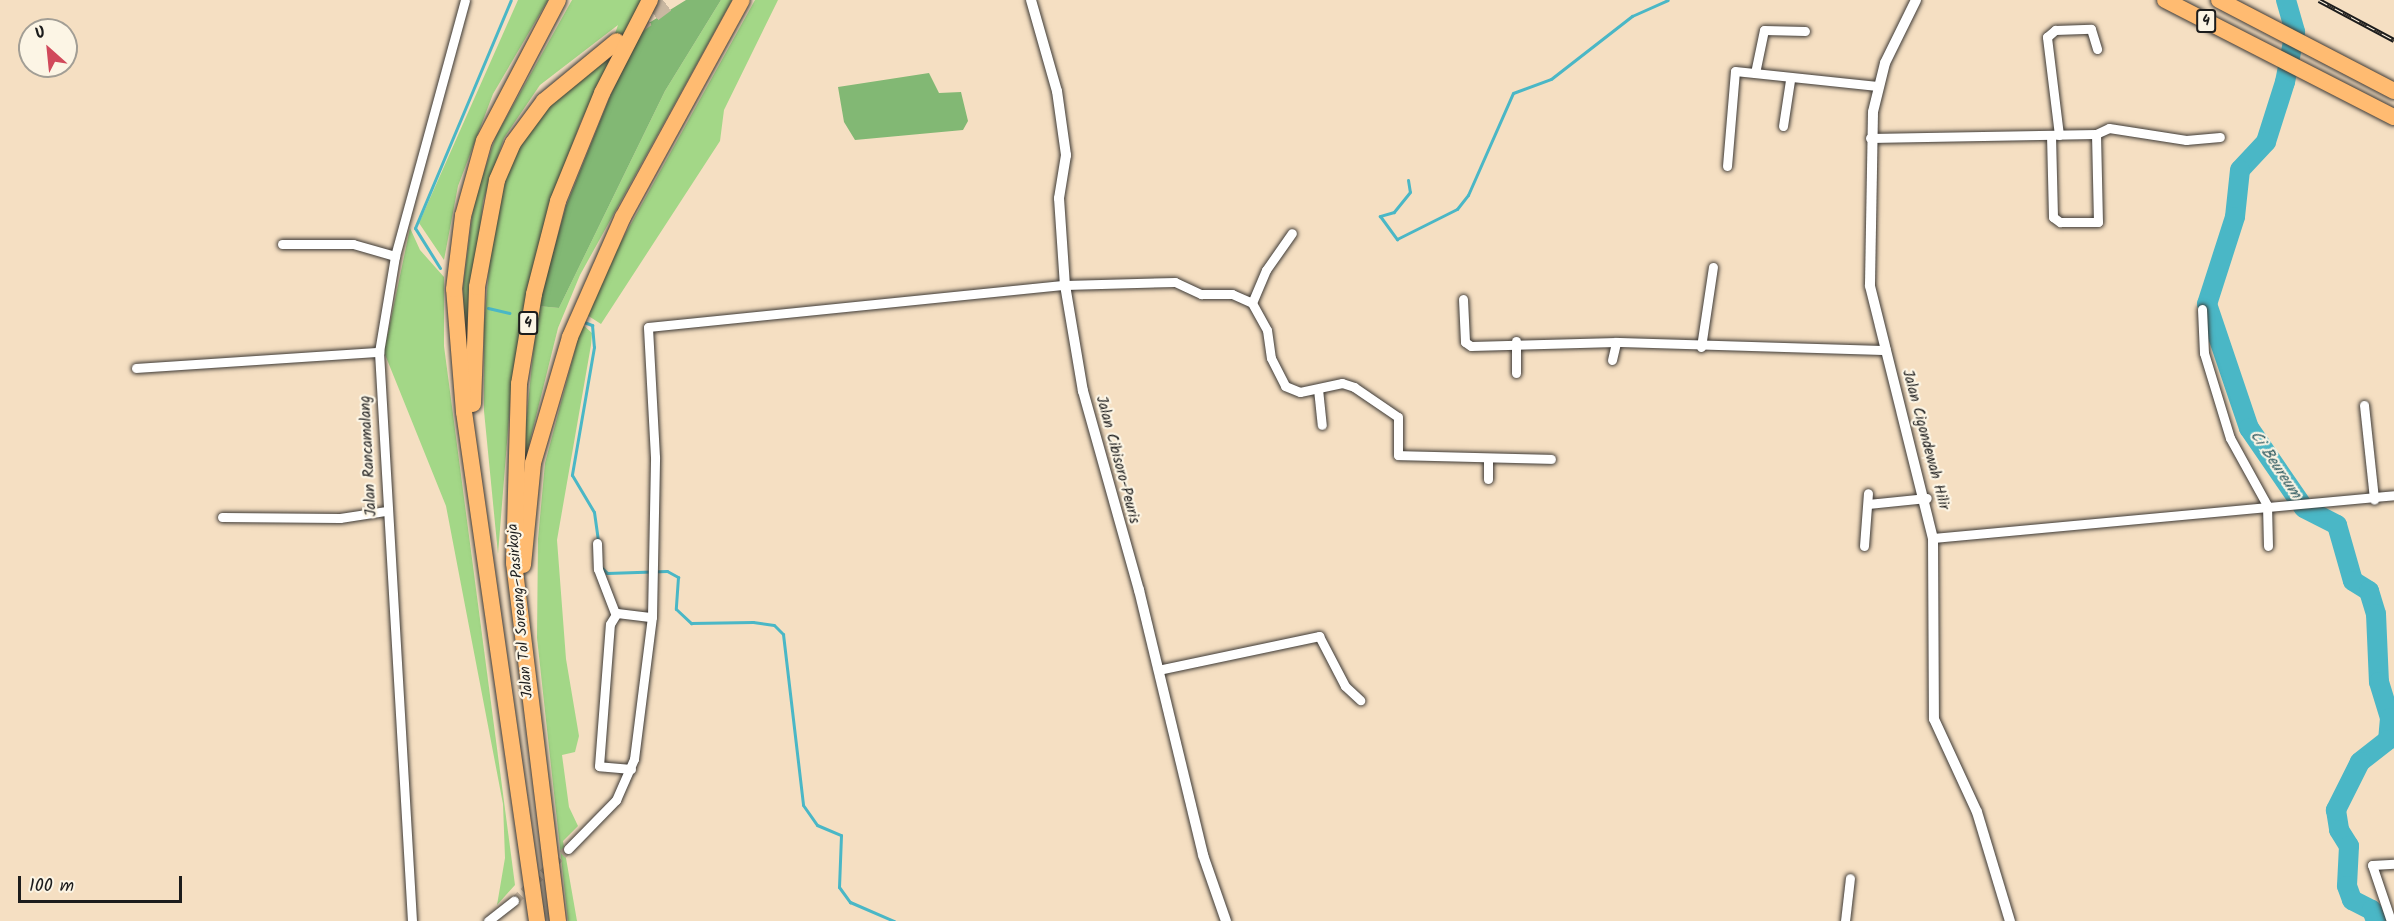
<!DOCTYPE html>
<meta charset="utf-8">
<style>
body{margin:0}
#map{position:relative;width:2394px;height:921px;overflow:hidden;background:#f5dfc2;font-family:Kalam,sans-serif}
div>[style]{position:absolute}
.green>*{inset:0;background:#a3d787}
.forest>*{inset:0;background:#82b874}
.stream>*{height:3px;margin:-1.5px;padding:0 1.5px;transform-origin:1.5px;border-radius:1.5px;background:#4ab7c6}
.river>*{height:20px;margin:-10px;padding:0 10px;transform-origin:10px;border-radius:10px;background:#4ab7c6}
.minor-tunnel>*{height:9px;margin-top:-4.5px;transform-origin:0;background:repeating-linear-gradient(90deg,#cab8a1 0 9px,transparent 0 13.5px)}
.motorway-tunnel>*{height:16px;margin-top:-8px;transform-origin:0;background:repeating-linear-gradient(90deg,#cab8a1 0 16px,transparent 0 24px)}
.roads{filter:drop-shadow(0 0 2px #3d3935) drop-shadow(0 0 2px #3d3935)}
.minor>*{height:9px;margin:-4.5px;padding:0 4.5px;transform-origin:4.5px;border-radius:4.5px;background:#fff}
.tertiary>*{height:10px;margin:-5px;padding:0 5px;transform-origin:5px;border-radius:5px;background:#fff}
.motorway>*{height:16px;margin:-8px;padding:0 8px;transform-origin:8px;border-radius:8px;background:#ffbb71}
.rail>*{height:5px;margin-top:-2.5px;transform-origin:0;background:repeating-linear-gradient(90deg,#fcf5e5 0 9px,#1c1c1c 0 18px);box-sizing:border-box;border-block:2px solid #1c1c1c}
span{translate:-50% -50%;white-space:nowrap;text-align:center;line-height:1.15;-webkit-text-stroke:4.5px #fcf5e5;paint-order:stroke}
.shield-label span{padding:2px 4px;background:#fcf5e5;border:2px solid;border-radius:4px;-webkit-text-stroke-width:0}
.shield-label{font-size:14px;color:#1c1c1c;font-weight:700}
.street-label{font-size:15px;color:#1c1c1c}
.water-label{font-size:16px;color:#2e5a60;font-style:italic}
.north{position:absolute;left:18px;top:18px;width:60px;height:60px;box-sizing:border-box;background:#fcf5e5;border:2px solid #a29e95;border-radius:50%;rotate:333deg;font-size:16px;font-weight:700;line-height:24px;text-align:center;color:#1c1c1c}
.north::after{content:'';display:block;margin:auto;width:21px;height:27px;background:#d1495b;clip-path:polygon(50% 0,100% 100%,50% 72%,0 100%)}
.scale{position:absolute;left:18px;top:876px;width:164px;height:27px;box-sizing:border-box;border:3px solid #1c1c1c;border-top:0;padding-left:8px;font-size:18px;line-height:21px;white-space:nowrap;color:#1c1c1c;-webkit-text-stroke:4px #fcf5e5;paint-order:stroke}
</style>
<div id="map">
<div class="green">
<div style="clip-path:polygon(518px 0,548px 0,493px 94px,458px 186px,444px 260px,419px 223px)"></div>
<div style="clip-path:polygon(572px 0,643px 0,581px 121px,550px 204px,512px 380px,498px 554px,484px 411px,484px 325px,495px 201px,529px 126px,610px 48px,618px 25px,540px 85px,504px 138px,483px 201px,465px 374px,463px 288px,474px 202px,496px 136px)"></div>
<div style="clip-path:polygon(721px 0,732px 0,580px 275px,558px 328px,520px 481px,538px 306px,559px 308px,665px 91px)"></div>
<div style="clip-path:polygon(755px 0,778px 0,724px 110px,720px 141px,601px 324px,587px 315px,617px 249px)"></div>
<div style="clip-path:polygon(410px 228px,420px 250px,444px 277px,444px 346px,515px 885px,497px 905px,505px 858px,503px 804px,446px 506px,384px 352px)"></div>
<div style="clip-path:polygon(582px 324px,592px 333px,591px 345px,557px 540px,566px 659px,579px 736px,575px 752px,562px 755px,569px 807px,578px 826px,563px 841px,577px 921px,568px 921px,537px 638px,538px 539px,545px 463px)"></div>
</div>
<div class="forest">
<div style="clip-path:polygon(686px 0,721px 0,665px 91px,559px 308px,538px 306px,566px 206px,611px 94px,644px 26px)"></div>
<div style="clip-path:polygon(929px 73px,939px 93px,961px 92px,968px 121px,963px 130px,855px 140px,844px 122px,838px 87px)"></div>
</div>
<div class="stream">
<div style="left:1408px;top:180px;width:12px;rotate:81deg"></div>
<div style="left:1410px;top:192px;width:26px;rotate:129deg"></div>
<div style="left:1394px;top:212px;width:15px;rotate:164deg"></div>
<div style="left:1380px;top:216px;width:29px;rotate:54deg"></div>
<div style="left:1397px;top:239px;width:67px;rotate:-26.6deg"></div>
<div style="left:1457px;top:209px;width:18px;rotate:-52deg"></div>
<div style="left:1468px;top:195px;width:111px;rotate:-66.2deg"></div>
<div style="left:1513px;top:93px;width:40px;rotate:-20.2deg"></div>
<div style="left:1551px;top:79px;width:103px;rotate:-37.9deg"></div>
<div style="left:1632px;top:16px;width:39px;rotate:-24deg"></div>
<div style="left:440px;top:268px;width:47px;rotate:-122deg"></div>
<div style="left:415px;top:228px;width:247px;rotate:-67.2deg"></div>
<div style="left:488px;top:308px;width:22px;rotate:13deg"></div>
<div style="left:584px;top:322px;width:9px;rotate:21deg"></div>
<div style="left:592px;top:325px;width:22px;rotate:85deg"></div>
<div style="left:594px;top:347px;width:130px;rotate:99.8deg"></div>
<div style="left:572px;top:475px;width:43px;rotate:59.3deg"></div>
<div style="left:594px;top:512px;width:28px;rotate:82deg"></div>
<div style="left:601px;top:567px;width:8px;rotate:45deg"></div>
<div style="left:607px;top:573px;width:60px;rotate:-1.9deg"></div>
<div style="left:667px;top:571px;width:13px;rotate:29deg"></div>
<div style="left:678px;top:577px;width:32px;rotate:94deg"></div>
<div style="left:676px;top:609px;width:21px;rotate:43deg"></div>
<div style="left:691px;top:623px;width:62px;rotate:-0.9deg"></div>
<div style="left:753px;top:622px;width:21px;rotate:8deg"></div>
<div style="left:774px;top:625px;width:13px;rotate:45deg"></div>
<div style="left:783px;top:634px;width:172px;rotate:83.3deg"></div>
<div style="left:803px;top:805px;width:24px;rotate:55deg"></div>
<div style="left:817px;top:825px;width:26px;rotate:23deg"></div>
<div style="left:841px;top:835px;width:52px;rotate:92.2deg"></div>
<div style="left:839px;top:887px;width:19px;rotate:54deg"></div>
<div style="left:850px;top:902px;width:48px;rotate:23.4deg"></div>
</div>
<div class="river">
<div style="left:2286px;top:0;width:33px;rotate:74deg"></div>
<div style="left:2295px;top:32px;width:51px;rotate:101.3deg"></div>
<div style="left:2285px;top:82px;width:63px;rotate:107.6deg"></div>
<div style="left:2266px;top:142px;width:38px;rotate:133deg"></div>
<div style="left:2240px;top:170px;width:47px;rotate:96.1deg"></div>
<div style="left:2235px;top:217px;width:91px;rotate:107.8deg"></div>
<div style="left:2207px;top:304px;width:131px;rotate:71.3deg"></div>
<div style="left:2249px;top:428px;width:97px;rotate:55.5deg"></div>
<div style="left:2304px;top:508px;width:37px;rotate:27deg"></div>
<div style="left:2337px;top:525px;width:58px;rotate:74.1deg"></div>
<div style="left:2353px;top:581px;width:19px;rotate:32deg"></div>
<div style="left:2369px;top:591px;width:24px;rotate:73deg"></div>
<div style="left:2376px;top:614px;width:68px;rotate:87.5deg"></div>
<div style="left:2379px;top:682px;width:38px;rotate:73deg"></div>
<div style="left:2390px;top:718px;width:22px;rotate:95deg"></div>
<div style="left:2388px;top:740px;width:36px;rotate:142deg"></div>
<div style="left:2360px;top:762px;width:54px;rotate:116.6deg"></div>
<div style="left:2336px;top:810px;width:20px;rotate:81deg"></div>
<div style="left:2339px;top:830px;width:19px;rotate:58deg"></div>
<div style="left:2349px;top:846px;width:40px;rotate:92.9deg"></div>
<div style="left:2347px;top:886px;width:15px;rotate:70deg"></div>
<div style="left:2352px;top:900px;width:22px;rotate:27deg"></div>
<div style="left:2372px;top:910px;width:12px;rotate:70deg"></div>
</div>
<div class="minor-tunnel">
<div style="left:514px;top:901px;width:75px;rotate:-43.9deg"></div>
</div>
<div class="motorway-tunnel">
<div style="left:634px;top:28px;width:47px;rotate:-36.4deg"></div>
</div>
<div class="roads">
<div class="minor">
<div style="left:1755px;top:73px;width:44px;rotate:-78.2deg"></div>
<div style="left:1764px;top:30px;width:41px;rotate:1.4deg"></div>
<div style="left:1783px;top:126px;width:47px;rotate:-81.3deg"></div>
<div style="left:2051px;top:135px;width:82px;rotate:88.6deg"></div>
<div style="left:2053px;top:217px;width:9px;rotate:36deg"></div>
<div style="left:2060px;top:222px;width:38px"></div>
<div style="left:2098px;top:222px;width:88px;rotate:-91.3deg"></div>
<div style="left:2059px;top:135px;width:99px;rotate:-97deg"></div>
<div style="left:2047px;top:37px;width:11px;rotate:-41deg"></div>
<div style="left:2055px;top:30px;width:36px;rotate:-2deg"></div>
<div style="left:2091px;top:29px;width:21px;rotate:73deg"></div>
<div style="left:1870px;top:138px;width:226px;rotate:-1deg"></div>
<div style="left:2096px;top:134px;width:14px;rotate:-25deg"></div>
<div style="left:2109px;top:128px;width:78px;rotate:8.9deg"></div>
<div style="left:2186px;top:140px;width:34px;rotate:-5deg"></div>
<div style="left:1727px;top:166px;width:95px;rotate:-85.2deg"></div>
<div style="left:1735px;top:71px;width:143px;rotate:6deg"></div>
<div style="left:282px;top:244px;width:71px"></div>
<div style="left:353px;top:244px;width:44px;rotate:15.9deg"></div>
<div style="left:1463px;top:299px;width:43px;rotate:87.3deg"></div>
<div style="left:1465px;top:342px;width:7px;rotate:34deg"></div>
<div style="left:1471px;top:346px;width:145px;rotate:-1.6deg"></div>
<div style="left:1616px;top:342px;width:270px;rotate:1.7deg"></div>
<div style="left:1252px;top:303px;width:36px;rotate:-67deg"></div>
<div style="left:1266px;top:270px;width:45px;rotate:-54.9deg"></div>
<div style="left:2202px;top:309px;width:44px;rotate:87.4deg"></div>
<div style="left:2204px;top:353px;width:89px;rotate:73deg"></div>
<div style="left:2230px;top:438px;width:77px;rotate:61.1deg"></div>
<div style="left:2267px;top:505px;width:41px;rotate:88.6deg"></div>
<div style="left:1516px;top:341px;width:32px;rotate:90deg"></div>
<div style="left:1701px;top:347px;width:81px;rotate:-81.5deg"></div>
<div style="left:1612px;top:360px;width:18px;rotate:-77deg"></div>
<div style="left:136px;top:368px;width:244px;rotate:-3.8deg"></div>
<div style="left:1318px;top:389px;width:36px;rotate:84deg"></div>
<div style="left:2364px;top:405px;width:95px;rotate:83.9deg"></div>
<div style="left:1488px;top:479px;width:21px;rotate:-90deg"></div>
<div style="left:1868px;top:504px;width:59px;rotate:-5.8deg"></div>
<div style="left:222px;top:517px;width:118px;rotate:0.5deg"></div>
<div style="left:340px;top:518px;width:47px;rotate:-8.7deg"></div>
<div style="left:1933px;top:538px;width:463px;rotate:-5.3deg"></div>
<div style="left:597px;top:543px;width:26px;rotate:88deg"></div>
<div style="left:598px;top:569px;width:47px;rotate:68.9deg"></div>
<div style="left:1864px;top:546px;width:53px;rotate:-85.7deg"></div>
<div style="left:1158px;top:670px;width:165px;rotate:-11.9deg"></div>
<div style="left:1319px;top:636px;width:56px;rotate:62.5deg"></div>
<div style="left:1345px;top:686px;width:21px;rotate:43deg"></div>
<div style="left:631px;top:769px;width:32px;rotate:-175deg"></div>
<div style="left:599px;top:766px;width:142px;rotate:-85.6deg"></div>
<div style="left:610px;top:624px;width:13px;rotate:-58deg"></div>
<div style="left:617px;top:613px;width:35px;rotate:7deg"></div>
<div style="left:568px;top:849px;width:69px;rotate:-45.6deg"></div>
<div style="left:616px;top:800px;width:45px;rotate:-66.3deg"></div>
<div style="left:634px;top:759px;width:143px;rotate:-82.8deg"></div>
<div style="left:652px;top:617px;width:160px;rotate:-88.9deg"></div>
<div style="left:655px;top:457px;width:130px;rotate:-93.1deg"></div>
<div style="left:648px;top:327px;width:419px;rotate:-5.8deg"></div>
<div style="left:1065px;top:285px;width:110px;rotate:-1.6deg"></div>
<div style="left:1175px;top:282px;width:29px;rotate:25deg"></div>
<div style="left:1201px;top:294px;width:31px"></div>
<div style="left:1232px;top:294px;width:22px;rotate:24deg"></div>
<div style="left:1252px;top:303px;width:31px;rotate:61deg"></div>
<div style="left:1267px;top:330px;width:28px;rotate:82deg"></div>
<div style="left:1271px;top:358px;width:31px;rotate:63deg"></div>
<div style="left:1285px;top:386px;width:16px;rotate:22deg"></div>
<div style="left:1300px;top:392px;width:43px;rotate:-12.1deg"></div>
<div style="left:1342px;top:383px;width:13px;rotate:18deg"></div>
<div style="left:1354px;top:387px;width:53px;rotate:34.3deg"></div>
<div style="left:1398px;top:417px;width:38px;rotate:90deg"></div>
<div style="left:1398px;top:455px;width:153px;rotate:1.5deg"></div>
<div style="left:412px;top:921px;width:570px;rotate:-93.32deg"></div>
<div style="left:379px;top:352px;width:97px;rotate:-80.5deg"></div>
<div style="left:395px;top:256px;width:265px;rotate:-74.7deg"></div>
<div style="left:488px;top:921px;width:33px;rotate:-38deg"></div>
<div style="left:1845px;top:921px;width:43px;rotate:-83.4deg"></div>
<div style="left:2391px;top:921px;width:59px;rotate:-108.7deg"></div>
<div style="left:2372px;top:865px;width:22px;rotate:-3deg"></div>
</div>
<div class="tertiary">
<div style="left:1031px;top:0;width:95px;rotate:74.1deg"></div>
<div style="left:1057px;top:91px;width:65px;rotate:82deg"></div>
<div style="left:1066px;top:155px;width:44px;rotate:99.2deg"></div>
<div style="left:1059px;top:198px;width:87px;rotate:86.1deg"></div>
<div style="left:1065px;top:285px;width:108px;rotate:80.4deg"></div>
<div style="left:1083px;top:391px;width:207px;rotate:74.3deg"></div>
<div style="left:1139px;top:590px;width:273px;rotate:76.4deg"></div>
<div style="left:1203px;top:855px;width:70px;rotate:70.8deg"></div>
<div style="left:1916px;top:0;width:70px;rotate:116.2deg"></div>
<div style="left:1885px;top:63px;width:50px;rotate:103.8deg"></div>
<div style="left:1873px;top:112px;width:174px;rotate:91deg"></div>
<div style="left:1870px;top:286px;width:260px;rotate:76deg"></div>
<div style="left:1933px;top:538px;width:181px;rotate:89.7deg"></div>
<div style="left:1934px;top:719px;width:102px;rotate:65.2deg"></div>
<div style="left:1977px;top:812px;width:114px;rotate:73.2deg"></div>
</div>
<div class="motorway">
<div style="left:2165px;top:0;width:257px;rotate:27.1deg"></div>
<div style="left:2219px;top:0;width:197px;rotate:27.5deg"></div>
<div style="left:473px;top:404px;width:117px;rotate:-88deg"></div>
<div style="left:477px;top:287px;width:109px;rotate:-79.4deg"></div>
<div style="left:497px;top:180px;width:40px;rotate:-66.6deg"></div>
<div style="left:513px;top:143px;width:52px;rotate:-53.6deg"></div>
<div style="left:544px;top:101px;width:94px;rotate:-39.4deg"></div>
<div style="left:523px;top:565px;width:102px;rotate:-84.4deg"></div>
<div style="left:533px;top:463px;width:131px;rotate:-73.6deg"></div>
<div style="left:570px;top:337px;width:131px;rotate:-66.2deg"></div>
<div style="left:623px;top:217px;width:247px;rotate:-61.3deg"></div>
<div style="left:537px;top:921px;width:514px;rotate:-98.16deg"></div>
<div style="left:464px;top:412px;width:123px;rotate:-94.6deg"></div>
<div style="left:454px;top:289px;width:74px;rotate:-83deg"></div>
<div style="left:463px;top:216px;width:78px;rotate:-74.4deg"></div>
<div style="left:484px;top:141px;width:159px;rotate:-62.3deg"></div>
<div style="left:558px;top:921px;width:361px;rotate:-97deg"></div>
<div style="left:514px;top:563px;width:179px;rotate:-88.4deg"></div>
<div style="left:519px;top:384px;width:91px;rotate:-80.5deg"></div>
<div style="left:534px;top:294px;width:96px;rotate:-75.5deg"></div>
<div style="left:558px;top:201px;width:117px;rotate:-67.8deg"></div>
<div style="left:602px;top:93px;width:105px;rotate:-62.7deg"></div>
</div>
</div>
<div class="rail">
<div style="left:2319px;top:0;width:85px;rotate:28.1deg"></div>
</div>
<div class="shield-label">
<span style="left:2206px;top:21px">4</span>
<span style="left:528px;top:323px">4</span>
</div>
<div class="street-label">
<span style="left:1925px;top:440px;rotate:75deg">Jalan Cigondewah Hilir</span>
<span style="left:369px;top:456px;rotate:-93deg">Jalan Rancamalang</span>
<span style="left:1117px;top:460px;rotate:75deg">Jalan Cibisoro-Peuris</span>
<span style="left:521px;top:611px;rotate:-95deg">Jalan Tol Soreang–Pasirkoja</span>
</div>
<div class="water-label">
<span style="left:2275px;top:465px;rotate:56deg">Ci Beureum</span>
</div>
<div class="north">U</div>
<div class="scale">100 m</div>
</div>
